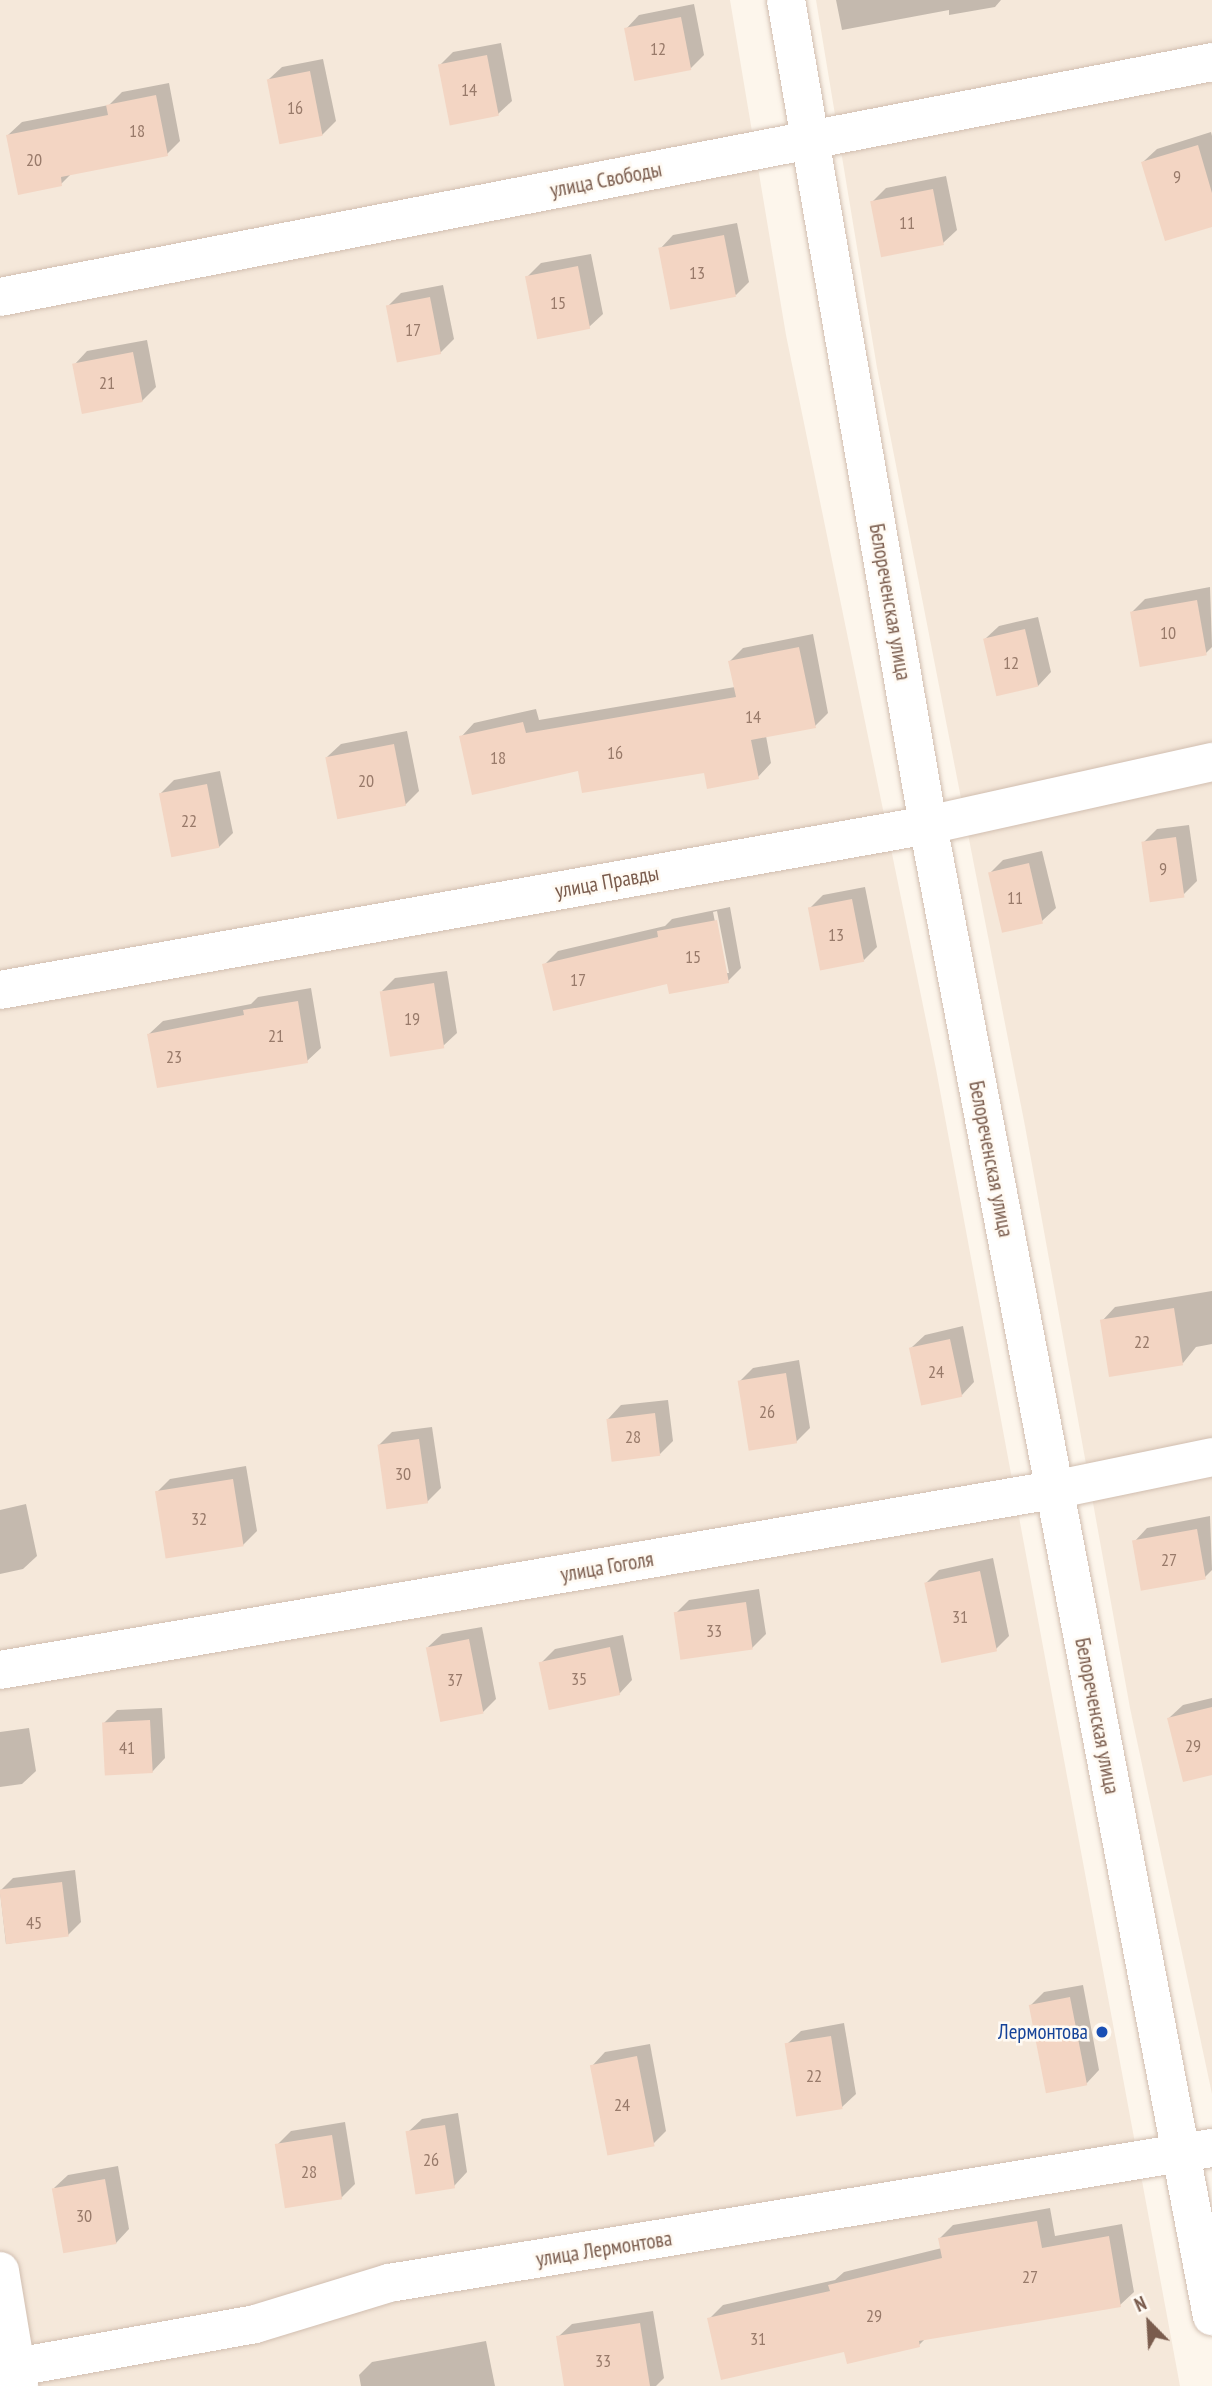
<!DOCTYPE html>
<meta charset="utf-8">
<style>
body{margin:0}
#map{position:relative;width:1212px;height:2386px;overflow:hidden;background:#fdf6ec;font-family:"PT Sans Narrow",sans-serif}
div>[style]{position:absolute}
.residential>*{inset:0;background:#f5e8da}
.shadow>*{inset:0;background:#0003}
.building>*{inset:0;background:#f3d5c3;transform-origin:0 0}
.roads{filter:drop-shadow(0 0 2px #d1beb0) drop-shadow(0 0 2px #d1beb0)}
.minor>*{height:38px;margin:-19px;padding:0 19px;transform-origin:19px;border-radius:19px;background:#fff}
.dots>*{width:19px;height:19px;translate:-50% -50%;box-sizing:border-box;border:4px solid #fffaf3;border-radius:50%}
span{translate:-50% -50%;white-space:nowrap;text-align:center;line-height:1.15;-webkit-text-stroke:5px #fffaf3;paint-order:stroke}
.number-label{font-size:18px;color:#987a6a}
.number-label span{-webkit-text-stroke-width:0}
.street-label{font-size:21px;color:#7a5c4d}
.transit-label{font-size:21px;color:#164399}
.right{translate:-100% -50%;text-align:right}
.north{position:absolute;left:1114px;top:2288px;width:70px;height:70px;-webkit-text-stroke:5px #fffaf3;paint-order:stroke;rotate:336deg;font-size:19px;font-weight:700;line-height:28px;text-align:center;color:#7a5c4d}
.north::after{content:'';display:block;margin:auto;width:24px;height:32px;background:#7a5c4d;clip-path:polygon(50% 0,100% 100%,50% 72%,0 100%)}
</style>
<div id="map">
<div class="residential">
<div style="clip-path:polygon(0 0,730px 0,786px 335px,936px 1069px,1180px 2386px,0 2386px)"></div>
<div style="clip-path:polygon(816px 0,1212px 0,1212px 2094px,1130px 1708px,1025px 1126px,877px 368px)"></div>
</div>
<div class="shadow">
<div style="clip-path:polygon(836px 0,1001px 0,995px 7px,949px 15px,949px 10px,842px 30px)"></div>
<div style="clip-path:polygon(694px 4px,704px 55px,690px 69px,626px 29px,639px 15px)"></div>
<div style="clip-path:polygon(501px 43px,512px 101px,498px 114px,440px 65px,453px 52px)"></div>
<div style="clip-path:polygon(323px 59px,336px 121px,322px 135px,268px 80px,282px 67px)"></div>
<div style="clip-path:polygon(169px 83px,180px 141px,167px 154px,72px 173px,61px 184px,8px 135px,22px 122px,109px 105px,122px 92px)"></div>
<div style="clip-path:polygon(1211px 132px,1212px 136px,1212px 225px,1143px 162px,1157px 149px)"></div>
<div style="clip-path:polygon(946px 176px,957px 230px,943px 243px,872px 202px,886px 188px)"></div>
<div style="clip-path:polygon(737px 223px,749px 282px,736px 295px,660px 249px,673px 235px)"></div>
<div style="clip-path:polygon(591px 254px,603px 314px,589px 327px,527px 277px,541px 263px)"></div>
<div style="clip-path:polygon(443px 285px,454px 339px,440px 353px,388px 306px,401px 293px)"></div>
<div style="clip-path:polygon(147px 340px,156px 387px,142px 401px,74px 365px,87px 351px)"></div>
<div style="clip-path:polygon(1210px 587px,1212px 647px,1206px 653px,1132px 612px,1145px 599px)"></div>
<div style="clip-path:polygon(1038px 617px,1051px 672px,1038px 686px,985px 639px,999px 626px)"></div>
<div style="clip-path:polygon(813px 634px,828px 713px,815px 726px,766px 736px,771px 763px,758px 777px,705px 771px,579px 769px,461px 737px,474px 723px,536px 709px,539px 720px,735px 687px,730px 661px,743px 648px)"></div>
<div style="clip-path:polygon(407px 731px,419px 791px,405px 805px,327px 757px,341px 744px)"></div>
<div style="clip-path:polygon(220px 771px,233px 833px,219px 847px,161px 793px,174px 780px)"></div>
<div style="clip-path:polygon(1189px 825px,1197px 881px,1183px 895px,1143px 843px,1157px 829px)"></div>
<div style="clip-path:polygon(1042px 851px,1056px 908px,1042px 921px,990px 873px,1003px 860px)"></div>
<div style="clip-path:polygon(865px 887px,877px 947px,864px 960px,810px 908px,823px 895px)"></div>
<div style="clip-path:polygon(evenodd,730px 907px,741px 968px,728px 981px,668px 982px,544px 965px,558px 951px,665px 926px,672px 919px,730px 907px,717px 911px,729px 973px,725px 973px,713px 912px,717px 911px)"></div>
<div style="clip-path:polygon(447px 971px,457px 1033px,443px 1046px,382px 991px,395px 978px)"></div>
<div style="clip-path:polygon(311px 988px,321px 1048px,307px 1061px,149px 1034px,163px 1021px,251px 1004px,258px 997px)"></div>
<div style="clip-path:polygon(1212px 1291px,1212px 1344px,1196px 1347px,1183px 1363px,1102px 1321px,1115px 1307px)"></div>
<div style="clip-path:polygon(963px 1326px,974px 1382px,961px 1396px,911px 1348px,925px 1335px)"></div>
<div style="clip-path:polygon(799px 1360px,810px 1428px,796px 1442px,740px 1381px,753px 1368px)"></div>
<div style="clip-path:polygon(668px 1400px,673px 1441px,659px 1455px,608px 1419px,621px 1405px)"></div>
<div style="clip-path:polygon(432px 1427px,441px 1488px,427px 1502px,379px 1445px,392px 1432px)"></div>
<div style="clip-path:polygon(246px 1466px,257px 1531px,243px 1545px,156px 1493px,170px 1479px)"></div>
<div style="clip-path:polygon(26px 1504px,37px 1556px,23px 1569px,0 1574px,0 1510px)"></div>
<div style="clip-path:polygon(1210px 1516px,1212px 1570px,1205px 1577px,1134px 1542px,1147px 1528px)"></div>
<div style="clip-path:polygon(993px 1558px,1009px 1636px,996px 1649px,926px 1583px,939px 1570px)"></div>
<div style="clip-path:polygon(759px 1589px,766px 1634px,752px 1648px,676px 1613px,689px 1600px)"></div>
<div style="clip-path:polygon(482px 1627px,496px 1699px,482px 1713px,428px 1647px,442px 1634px)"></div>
<div style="clip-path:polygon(623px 1635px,632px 1680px,619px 1694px,541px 1663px,555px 1649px)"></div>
<div style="clip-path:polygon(1212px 1698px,1212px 1773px,1169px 1718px,1183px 1705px)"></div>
<div style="clip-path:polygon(162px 1708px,165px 1758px,152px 1772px,103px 1724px,117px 1710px)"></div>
<div style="clip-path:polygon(29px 1728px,36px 1771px,22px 1784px,0 1787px,0 1732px)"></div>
<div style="clip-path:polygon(75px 1870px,81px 1922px,68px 1935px,6px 1944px,0 1891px,13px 1878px)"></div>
<div style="clip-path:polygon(1083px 1985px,1099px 2070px,1086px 2084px,1030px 2006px,1044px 1992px)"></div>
<div style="clip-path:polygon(844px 2023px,856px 2094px,842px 2107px,787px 2044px,801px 2031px)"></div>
<div style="clip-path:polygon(650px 2044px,666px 2131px,653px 2144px,592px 2066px,605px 2052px)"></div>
<div style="clip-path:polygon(458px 2113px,467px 2172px,454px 2186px,408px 2132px,422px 2119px)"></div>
<div style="clip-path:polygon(345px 2122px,355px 2184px,341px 2198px,277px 2145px,291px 2131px)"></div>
<div style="clip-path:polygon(118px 2166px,129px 2229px,116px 2243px,54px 2188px,68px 2175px)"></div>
<div style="clip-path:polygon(1050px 2208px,1055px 2236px,1122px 2224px,1134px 2292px,1120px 2305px,926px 2338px,919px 2345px,846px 2350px,709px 2319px,723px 2305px,835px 2280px,844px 2272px,942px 2248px,940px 2238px,953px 2225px)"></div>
<div style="clip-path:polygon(653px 2311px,664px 2378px,656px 2386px,566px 2386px,558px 2337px,572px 2324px)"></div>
<div style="clip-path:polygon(486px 2341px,495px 2386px,361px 2386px,359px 2375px,372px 2362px)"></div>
</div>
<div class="building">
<div style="left:681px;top:17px;width:54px;height:58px;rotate:79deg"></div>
<div style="left:487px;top:55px;width:62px;height:50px;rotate:79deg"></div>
<div style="left:310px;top:71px;width:66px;height:44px;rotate:79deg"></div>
<div style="clip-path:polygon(156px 95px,168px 156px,61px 177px,62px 186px,18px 195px,6px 135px,108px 115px,106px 105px)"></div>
<div style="clip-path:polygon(1198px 145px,1212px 193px,1212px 227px,1165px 241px,1141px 162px)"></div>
<div style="left:933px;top:189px;width:57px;height:64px;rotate:79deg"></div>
<div style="left:724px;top:235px;width:63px;height:67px;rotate:79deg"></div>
<div style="left:578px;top:266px;width:64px;height:54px;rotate:79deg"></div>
<div style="left:430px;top:297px;width:58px;height:45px;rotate:79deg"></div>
<div style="left:133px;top:352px;width:51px;height:62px;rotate:79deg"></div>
<div style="left:1197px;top:600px;width:56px;height:68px;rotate:80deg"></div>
<div style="left:1025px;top:629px;width:59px;height:43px;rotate:77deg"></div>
<div style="clip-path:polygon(799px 647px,816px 728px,751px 740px,759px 779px,707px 789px,704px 773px,582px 793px,578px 771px,472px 795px,459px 736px,523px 722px,526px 733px,736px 697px,728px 661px)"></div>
<div style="left:394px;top:744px;width:63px;height:70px;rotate:79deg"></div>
<div style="left:207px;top:784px;width:65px;height:49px;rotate:79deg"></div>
<div style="left:1176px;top:837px;width:61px;height:35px;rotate:82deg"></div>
<div style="left:1029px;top:863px;width:62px;height:42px;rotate:77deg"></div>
<div style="left:852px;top:899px;width:64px;height:45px;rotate:79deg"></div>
<div style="clip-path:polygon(717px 920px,729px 983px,669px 994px,667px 984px,553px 1011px,542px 964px,658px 937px,657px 931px)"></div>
<div style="left:434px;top:983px;width:66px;height:55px;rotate:81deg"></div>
<div style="clip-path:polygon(298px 1001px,308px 1063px,157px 1088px,147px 1034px,244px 1015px,243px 1010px)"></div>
<div style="left:1174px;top:1308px;width:58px;height:75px;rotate:81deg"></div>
<div style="left:950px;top:1339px;width:59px;height:42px;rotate:78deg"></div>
<div style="left:786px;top:1373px;width:71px;height:49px;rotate:81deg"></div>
<div style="left:655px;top:1413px;width:43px;height:49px;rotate:83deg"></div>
<div style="left:419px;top:1439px;width:65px;height:42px;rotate:82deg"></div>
<div style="left:233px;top:1479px;width:68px;height:79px;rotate:81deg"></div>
<div style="left:1197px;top:1529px;width:51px;height:66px;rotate:80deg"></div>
<div style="left:980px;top:1571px;width:82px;height:57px;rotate:78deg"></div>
<div style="left:746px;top:1602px;width:48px;height:73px;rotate:82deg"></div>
<div style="left:469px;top:1639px;width:76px;height:44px;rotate:79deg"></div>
<div style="left:610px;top:1647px;width:49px;height:73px;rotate:78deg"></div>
<div style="clip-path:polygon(1212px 1707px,1212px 1775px,1183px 1782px,1167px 1718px)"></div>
<div style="left:150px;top:1720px;width:53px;height:48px;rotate:87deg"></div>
<div style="left:62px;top:1882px;width:55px;height:63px;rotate:83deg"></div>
<div style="left:1070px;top:1997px;width:90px;height:42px;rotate:79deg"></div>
<div style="left:831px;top:2036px;width:74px;height:47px;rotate:81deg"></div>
<div style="left:637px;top:2056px;width:92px;height:48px;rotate:79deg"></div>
<div style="left:445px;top:2125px;width:64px;height:40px;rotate:81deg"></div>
<div style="left:332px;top:2135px;width:65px;height:58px;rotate:81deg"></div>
<div style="left:105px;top:2179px;width:66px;height:54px;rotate:80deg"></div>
<div style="clip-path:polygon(1037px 2221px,1042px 2248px,1109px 2236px,1121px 2307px,919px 2341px,920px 2347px,847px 2364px,844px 2352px,721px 2380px,707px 2318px,830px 2291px,828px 2285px,942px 2258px,938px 2238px)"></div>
<div style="clip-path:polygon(640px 2323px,650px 2386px,564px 2386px,556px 2336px)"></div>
</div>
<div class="roads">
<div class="minor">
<div style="left:786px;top:0;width:837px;rotate:80.23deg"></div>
<div style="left:928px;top:825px;width:1518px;rotate:79.22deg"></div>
<div style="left:0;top:297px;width:1235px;rotate:-10.97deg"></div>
<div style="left:0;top:990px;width:943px;rotate:-10.08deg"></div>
<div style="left:928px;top:825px;width:291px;rotate:-12.5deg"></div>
<div style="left:0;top:1670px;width:1068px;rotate:-9.7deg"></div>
<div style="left:1053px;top:1490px;width:162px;rotate:-11.7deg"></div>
<div style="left:0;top:2271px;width:117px;rotate:80.6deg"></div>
<div style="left:0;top:2370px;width:259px;rotate:-10.2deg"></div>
<div style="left:255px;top:2324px;width:140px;rotate:-17deg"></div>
<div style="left:389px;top:2283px;width:834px;rotate:-9.32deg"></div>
</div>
</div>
<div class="dots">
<div style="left:1102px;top:2032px;background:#1a4fb4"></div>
</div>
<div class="number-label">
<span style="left:658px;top:49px">12</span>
<span style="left:469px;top:90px">14</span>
<span style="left:295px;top:108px">16</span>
<span style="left:137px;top:131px">18</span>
<span style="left:34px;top:160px">20</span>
<span style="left:1177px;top:177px">9</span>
<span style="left:907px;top:223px">11</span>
<span style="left:697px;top:273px">13</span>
<span style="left:558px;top:303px">15</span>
<span style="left:413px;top:330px">17</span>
<span style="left:107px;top:383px">21</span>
<span style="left:1168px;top:633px">10</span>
<span style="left:1011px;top:663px">12</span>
<span style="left:753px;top:717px">14</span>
<span style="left:615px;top:753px">16</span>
<span style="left:498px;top:758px">18</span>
<span style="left:366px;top:781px">20</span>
<span style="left:189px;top:821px">22</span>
<span style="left:1163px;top:869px">9</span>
<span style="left:1015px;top:898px">11</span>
<span style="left:836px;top:935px">13</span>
<span style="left:693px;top:957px">15</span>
<span style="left:578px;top:980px">17</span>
<span style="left:412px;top:1019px">19</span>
<span style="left:276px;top:1036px">21</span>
<span style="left:174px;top:1057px">23</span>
<span style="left:1142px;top:1342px">22</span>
<span style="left:936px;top:1372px">24</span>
<span style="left:767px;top:1412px">26</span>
<span style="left:633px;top:1437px">28</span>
<span style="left:403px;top:1474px">30</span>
<span style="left:199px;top:1519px">32</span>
<span style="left:1169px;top:1560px">27</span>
<span style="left:960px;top:1617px">31</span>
<span style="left:714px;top:1631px">33</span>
<span style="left:579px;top:1679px">35</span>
<span style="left:455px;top:1680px">37</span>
<span style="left:1193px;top:1746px">29</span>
<span style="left:127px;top:1748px">41</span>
<span style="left:34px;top:1923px">45</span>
<span style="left:814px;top:2076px">22</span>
<span style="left:622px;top:2105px">24</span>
<span style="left:431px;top:2160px">26</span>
<span style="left:309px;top:2172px">28</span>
<span style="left:84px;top:2216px">30</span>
<span style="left:1030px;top:2277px">27</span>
<span style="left:874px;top:2316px">29</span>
<span style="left:758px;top:2339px">31</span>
<span style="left:603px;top:2361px">33</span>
</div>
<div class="street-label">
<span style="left:606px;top:180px;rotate:-11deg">улица Свободы</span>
<span style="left:890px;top:602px;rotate:80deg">Белореченская улица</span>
<span style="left:607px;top:882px;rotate:-10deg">улица Правды</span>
<span style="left:991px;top:1159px;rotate:79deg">Белореченская улица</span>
<span style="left:607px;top:1567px;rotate:-10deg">улица Гоголя</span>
<span style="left:1097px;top:1716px;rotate:79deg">Белореченская улица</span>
<span style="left:604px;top:2249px;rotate:-9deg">улица Лермонтова</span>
</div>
<div class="transit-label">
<span class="right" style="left:1088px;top:2032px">Лермонтова</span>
</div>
<div class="north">N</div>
</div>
